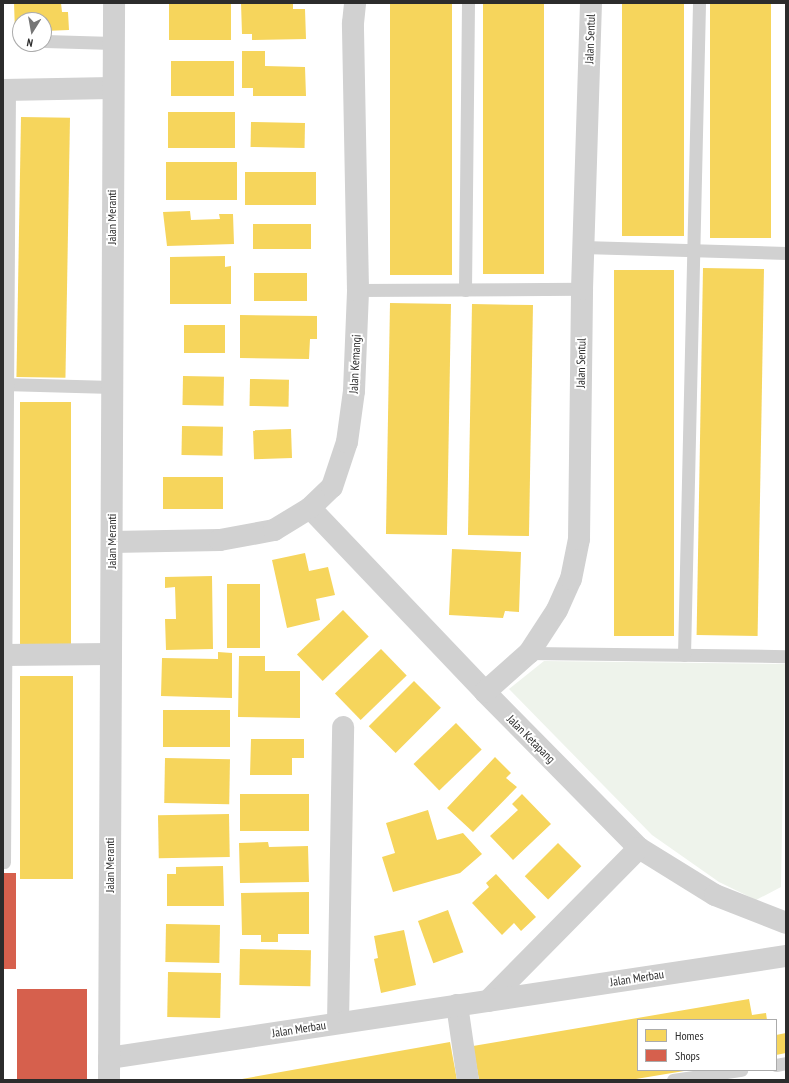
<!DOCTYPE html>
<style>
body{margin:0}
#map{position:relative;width:789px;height:1083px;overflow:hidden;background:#fff;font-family:"PT Sans Narrow",sans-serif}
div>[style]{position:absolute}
.green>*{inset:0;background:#eef3eb}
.homes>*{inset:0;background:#f6d55c;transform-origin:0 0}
.shops>*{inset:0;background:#d6604d;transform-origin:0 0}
.service>*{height:13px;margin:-6.5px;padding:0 6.5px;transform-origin:6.5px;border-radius:6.5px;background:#d1d1d1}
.minor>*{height:22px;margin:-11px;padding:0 11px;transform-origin:11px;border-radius:11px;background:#d1d1d1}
span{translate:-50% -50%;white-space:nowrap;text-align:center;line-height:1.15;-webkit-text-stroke:4px #fff;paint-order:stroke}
.street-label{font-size:12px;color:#2c2c2c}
.frame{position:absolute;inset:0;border:4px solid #2c2c2c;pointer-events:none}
.legend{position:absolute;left:637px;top:1019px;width:140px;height:52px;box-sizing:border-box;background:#fff;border:1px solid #ababab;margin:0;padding:5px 7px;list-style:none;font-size:12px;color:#2c2c2c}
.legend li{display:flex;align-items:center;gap:8px;height:20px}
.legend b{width:20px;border:1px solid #ababab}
.north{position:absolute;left:12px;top:12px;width:40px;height:40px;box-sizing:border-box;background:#fff;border:1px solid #ababab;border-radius:50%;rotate:191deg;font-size:11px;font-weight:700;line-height:16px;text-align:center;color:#2c2c2c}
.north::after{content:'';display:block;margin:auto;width:14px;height:18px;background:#767676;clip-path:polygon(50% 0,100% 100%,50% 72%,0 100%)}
</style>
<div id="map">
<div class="green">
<div style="clip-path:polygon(544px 661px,785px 664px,781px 887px,756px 900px,719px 882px,652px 835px,509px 689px)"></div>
</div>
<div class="homes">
<div style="clip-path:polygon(14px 3px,61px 3px,62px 12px,68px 12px,69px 30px,44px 31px,44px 20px,20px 20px,20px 31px,15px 32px)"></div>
<div style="left:169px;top:3px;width:62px;height:37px"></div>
<div style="clip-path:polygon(241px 3px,293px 3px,293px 9px,305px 9px,306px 39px,252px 40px,252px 34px,242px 34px)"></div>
<div style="left:390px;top:3px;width:62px;height:272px"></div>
<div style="left:483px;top:3px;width:61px;height:271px"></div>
<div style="left:622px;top:3px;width:62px;height:233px"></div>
<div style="left:710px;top:3px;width:61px;height:235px"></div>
<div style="clip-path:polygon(242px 51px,265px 51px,265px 66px,305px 67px,306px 96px,253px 96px,253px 88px,242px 88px)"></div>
<div style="left:234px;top:61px;width:35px;height:63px;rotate:90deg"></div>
<div style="left:168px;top:112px;width:67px;height:36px"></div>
<div style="left:21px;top:117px;width:49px;height:260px;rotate:1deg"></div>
<div style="left:251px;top:122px;width:54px;height:25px;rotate:1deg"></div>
<div style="left:166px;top:162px;width:71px;height:38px"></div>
<div style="left:245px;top:172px;width:71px;height:33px"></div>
<div style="clip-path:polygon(190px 211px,191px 220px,220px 219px,219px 214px,233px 214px,234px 244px,167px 246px,163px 212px)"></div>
<div style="left:253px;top:224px;width:58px;height:25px"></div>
<div style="clip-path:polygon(225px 256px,225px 267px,231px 266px,231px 304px,170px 304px,170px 257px)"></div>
<div style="left:703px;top:268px;width:61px;height:367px;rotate:1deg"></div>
<div style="left:614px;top:270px;width:60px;height:366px"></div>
<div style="left:307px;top:273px;width:28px;height:53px;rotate:90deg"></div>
<div style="left:390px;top:303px;width:61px;height:231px;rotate:1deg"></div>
<div style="left:472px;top:304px;width:61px;height:231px;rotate:1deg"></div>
<div style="clip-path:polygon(240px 315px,317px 316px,317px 339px,310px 339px,309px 359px,240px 358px)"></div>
<div style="left:184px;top:325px;width:41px;height:28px"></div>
<div style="left:183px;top:376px;width:41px;height:29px;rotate:1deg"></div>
<div style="left:250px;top:379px;width:39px;height:27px;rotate:1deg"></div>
<div style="left:20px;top:402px;width:51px;height:244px"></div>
<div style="left:182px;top:426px;width:41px;height:29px;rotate:1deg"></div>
<div style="left:291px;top:429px;width:29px;height:38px;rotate:88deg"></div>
<div style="left:163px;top:477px;width:60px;height:32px"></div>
<div style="clip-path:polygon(452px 549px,521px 552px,519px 612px,505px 611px,503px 618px,449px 615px)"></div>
<div style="clip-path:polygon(305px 553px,309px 571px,328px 567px,335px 595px,316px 599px,320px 620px,287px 628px,272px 560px)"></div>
<div style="clip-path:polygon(212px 576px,213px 649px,166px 650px,165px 619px,176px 619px,175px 587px,165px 588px,165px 577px)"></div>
<div style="left:227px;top:584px;width:33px;height:64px"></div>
<div style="left:343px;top:610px;width:37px;height:64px;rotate:46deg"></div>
<div style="left:381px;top:649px;width:37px;height:64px;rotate:46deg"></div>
<div style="clip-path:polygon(218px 652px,232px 653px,232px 698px,161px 696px,162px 658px,218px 659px)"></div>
<div style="clip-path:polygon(239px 656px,265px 656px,265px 671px,300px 671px,300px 718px,238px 717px)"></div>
<div style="left:20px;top:676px;width:53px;height:203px"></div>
<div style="left:414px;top:681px;width:38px;height:64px;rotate:45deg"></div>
<div style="left:230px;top:710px;width:37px;height:67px;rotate:90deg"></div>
<div style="left:456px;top:723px;width:37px;height:59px;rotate:46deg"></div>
<div style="clip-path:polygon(251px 739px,304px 739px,304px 758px,292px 758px,292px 775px,250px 775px)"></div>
<div style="clip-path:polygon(495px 757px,511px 773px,506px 778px,517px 787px,473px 832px,447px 808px)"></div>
<div style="left:165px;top:758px;width:65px;height:45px;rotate:1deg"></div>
<div style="left:240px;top:794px;width:69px;height:37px"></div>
<div style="clip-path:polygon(522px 794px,551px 824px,513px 860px,490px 836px,518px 810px,512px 804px)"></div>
<div style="clip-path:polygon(428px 810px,437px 840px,463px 833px,482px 854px,460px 873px,393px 892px,382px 857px,395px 853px,386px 823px)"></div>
<div style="left:229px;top:814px;width:43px;height:71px;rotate:89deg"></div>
<div style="clip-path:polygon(268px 842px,269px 847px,308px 846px,309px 882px,240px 883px,239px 843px)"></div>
<div style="left:558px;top:843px;width:33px;height:47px;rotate:45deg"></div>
<div style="clip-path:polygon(223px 866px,224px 906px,167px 906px,167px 874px,176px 874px,176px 867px)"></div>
<div style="clip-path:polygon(496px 874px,536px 917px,521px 931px,514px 923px,502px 935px,472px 903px,489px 887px,486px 883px)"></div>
<div style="clip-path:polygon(309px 892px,309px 934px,278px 934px,278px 942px,261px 942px,261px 935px,242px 935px,241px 893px)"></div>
<div style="left:448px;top:910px;width:45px;height:32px;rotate:70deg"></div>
<div style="left:166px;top:924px;width:54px;height:38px;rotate:1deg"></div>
<div style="clip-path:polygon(404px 930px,416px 985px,381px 993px,374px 959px,378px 958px,374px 936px)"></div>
<div style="left:240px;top:949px;width:71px;height:36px;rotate:1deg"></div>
<div style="left:168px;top:972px;width:53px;height:45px;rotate:1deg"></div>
<div style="clip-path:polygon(749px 999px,752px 1015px,766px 1013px,767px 1020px,638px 1020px,638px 1070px,684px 1071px,630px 1080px,479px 1080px,473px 1046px)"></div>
<div style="clip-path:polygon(786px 1033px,786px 1053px,776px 1055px,776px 1035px)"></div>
<div style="clip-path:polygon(450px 1042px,457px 1080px,242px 1080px,242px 1079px)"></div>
</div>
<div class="shops">
<div style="left:3px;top:873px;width:13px;height:96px"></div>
<div style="left:17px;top:989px;width:70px;height:91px"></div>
</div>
<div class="service">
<div style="left:45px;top:41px;width:68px;rotate:1.7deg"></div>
<div style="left:583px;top:247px;width:203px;rotate:1.7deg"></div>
<div style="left:358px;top:290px;width:224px;rotate:-0.3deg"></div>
<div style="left:465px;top:290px;width:287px;rotate:-89.4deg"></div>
<div style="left:3px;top:384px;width:109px;rotate:1.6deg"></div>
<div style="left:529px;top:653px;width:257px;rotate:0.7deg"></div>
<div style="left:684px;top:655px;width:652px;rotate:-88.68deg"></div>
<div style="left:4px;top:862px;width:772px;rotate:-89.63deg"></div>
<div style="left:776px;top:1065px;width:10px;rotate:-11deg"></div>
<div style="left:673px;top:1080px;width:69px;rotate:-8.4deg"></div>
</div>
<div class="minor">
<div style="left:3px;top:90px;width:109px;rotate:-1.1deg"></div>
<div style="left:310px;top:508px;width:254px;rotate:46.4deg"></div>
<div style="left:485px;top:692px;width:219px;rotate:45.4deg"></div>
<div style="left:639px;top:848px;width:89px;rotate:31.7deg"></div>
<div style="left:715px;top:895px;width:76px;rotate:21.5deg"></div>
<div style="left:112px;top:542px;width:108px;rotate:-1.1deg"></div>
<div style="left:220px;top:540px;width:55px;rotate:-10.5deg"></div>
<div style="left:274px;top:530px;width:42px;rotate:-31.4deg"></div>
<div style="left:310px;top:508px;width:30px;rotate:-44deg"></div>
<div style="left:332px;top:487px;width:47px;rotate:-71.6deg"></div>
<div style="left:347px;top:442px;width:51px;rotate:-82.2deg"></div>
<div style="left:354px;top:391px;width:101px;rotate:-87.7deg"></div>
<div style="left:358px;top:290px;width:267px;rotate:-91.1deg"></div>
<div style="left:353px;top:23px;width:20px;rotate:-84deg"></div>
<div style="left:3px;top:655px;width:108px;rotate:-0.5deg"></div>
<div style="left:485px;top:692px;width:59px;rotate:-41.6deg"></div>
<div style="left:529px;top:653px;width:51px;rotate:-56.9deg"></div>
<div style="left:557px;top:610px;width:34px;rotate:-66deg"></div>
<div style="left:571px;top:579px;width:41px;rotate:-78.7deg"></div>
<div style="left:579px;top:539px;width:250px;rotate:-89.3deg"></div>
<div style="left:582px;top:289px;width:286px;rotate:-88.2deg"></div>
<div style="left:488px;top:1001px;width:215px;rotate:-45.4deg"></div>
<div style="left:457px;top:1005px;width:76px;rotate:81.7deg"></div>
<div style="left:338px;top:1023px;width:296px;rotate:-89deg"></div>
<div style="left:109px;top:1058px;width:685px;rotate:-8.57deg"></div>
<div style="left:109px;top:1080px;width:1077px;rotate:-89.73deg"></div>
</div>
<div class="street-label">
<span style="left:590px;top:39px;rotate:-88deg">Jalan Sentul</span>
<span style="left:112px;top:217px;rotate:-90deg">Jalan Meranti</span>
<span style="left:581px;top:363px;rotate:-89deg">Jalan Sentul</span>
<span style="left:355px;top:364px;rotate:-87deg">Jalan Kemangi</span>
<span style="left:112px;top:541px;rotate:-90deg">Jalan Meranti</span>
<span style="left:531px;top:739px;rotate:45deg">Jalan Ketapang</span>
<span style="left:110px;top:865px;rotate:-90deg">Jalan Meranti</span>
<span style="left:637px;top:978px;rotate:-9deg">Jalan Merbau</span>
<span style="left:299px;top:1029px;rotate:-9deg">Jalan Merbau</span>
</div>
<div class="frame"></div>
<ul class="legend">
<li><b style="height:11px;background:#f6d55c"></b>Homes</li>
<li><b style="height:11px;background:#d6604d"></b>Shops</li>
</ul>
<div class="north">N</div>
</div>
